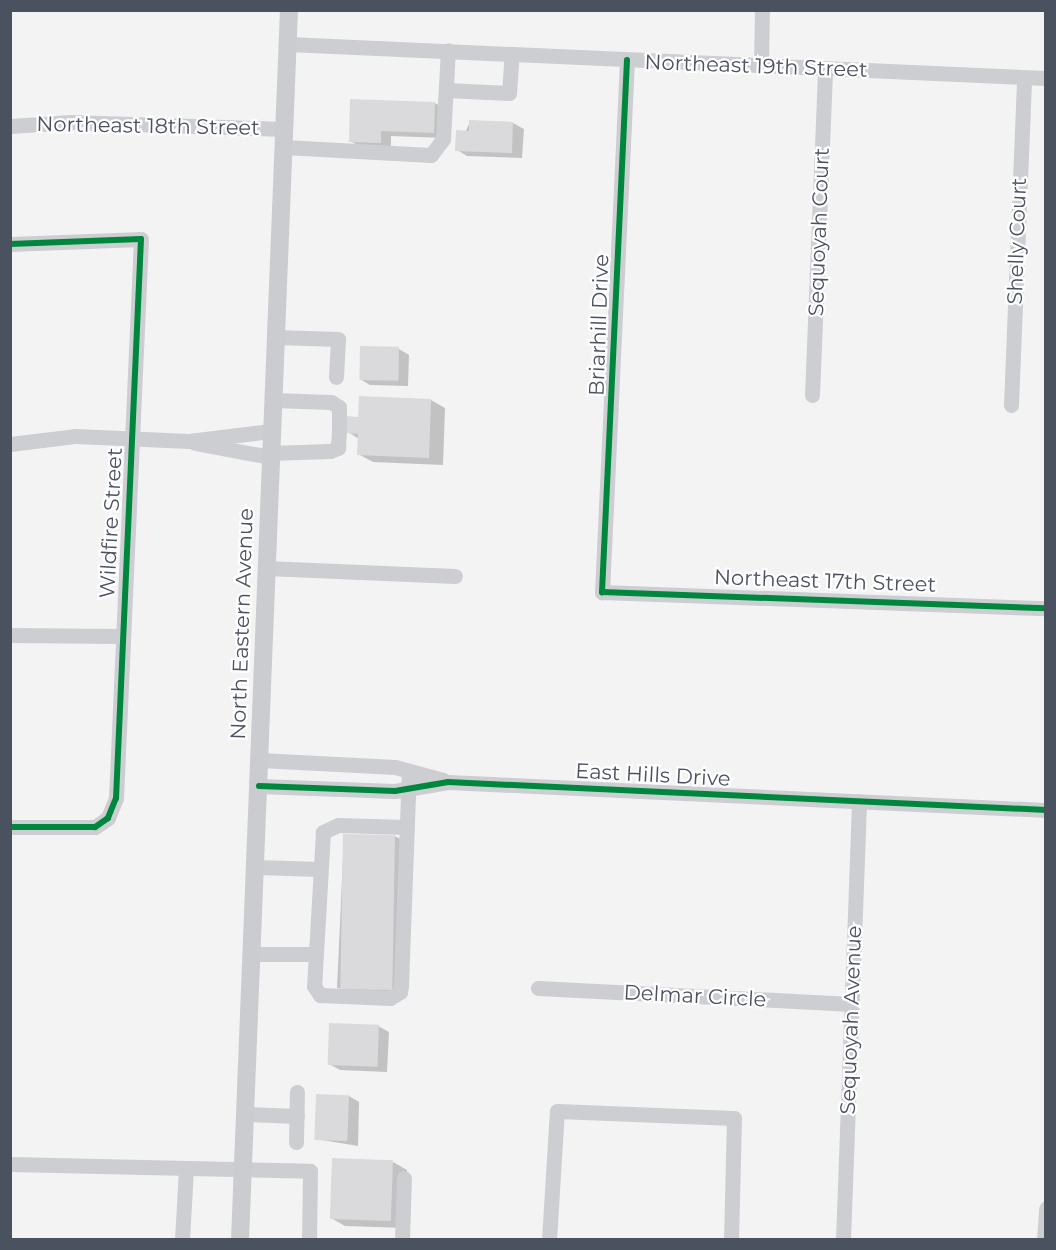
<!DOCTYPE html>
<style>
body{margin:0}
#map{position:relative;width:1056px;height:1250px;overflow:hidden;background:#f4f3f3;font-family:Montserrat,sans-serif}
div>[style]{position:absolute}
.shadow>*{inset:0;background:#0003}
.building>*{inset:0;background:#dadadc;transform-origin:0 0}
.minor>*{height:15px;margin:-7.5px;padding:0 7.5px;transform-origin:7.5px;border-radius:7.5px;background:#cdced2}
.major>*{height:18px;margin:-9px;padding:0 9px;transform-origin:9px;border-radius:9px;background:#caccd0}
.cycleway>*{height:6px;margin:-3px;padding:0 3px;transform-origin:3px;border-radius:3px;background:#00873e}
span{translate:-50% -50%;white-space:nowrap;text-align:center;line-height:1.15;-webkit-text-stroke:4.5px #fff;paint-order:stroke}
.street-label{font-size:21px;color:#4a5260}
.frame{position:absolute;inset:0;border:12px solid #4a5260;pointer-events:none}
</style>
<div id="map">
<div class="shadow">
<div style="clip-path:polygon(351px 101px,435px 103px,445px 109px,444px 138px,391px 136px,391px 148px,361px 147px,350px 141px)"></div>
<div style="clip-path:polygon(470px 122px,513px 123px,524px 129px,522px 158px,467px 156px,457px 150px)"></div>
<div style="clip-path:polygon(399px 349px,409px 355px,408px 386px,370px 385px,360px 379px)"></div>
<div style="clip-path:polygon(431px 400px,445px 408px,443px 465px,373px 462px,358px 454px,359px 439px,348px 432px,360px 418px)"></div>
<div style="clip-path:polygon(344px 836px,395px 836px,409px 844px,397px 998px,337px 988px)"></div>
<div style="clip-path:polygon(378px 1026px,389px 1032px,387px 1072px,340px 1070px,329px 1064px)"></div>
<div style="clip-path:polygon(349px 1096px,359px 1102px,358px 1146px,316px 1139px)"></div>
<div style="clip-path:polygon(393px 1162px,407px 1170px,405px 1228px,345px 1226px,331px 1218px)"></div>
</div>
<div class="building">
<div style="clip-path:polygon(350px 99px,435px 102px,434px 133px,381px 131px,381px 143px,349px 142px)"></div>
<div style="clip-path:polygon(469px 120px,513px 122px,512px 153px,455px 151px,456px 130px,469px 131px)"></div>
<div style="left:360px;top:346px;width:39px;height:34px;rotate:1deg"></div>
<div style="clip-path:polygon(359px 396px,431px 399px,429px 458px,357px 455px,358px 434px,346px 433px,347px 416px,358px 417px)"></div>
<div style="left:343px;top:834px;width:52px;height:155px;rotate:1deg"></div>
<div style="left:329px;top:1023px;width:50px;height:42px;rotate:2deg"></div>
<div style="left:316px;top:1094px;width:33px;height:46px;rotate:2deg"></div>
<div style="left:332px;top:1158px;width:61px;height:61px;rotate:2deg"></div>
</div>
<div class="minor">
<div style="left:288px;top:44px;width:759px;rotate:2.57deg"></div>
<div style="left:627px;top:60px;width:533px;rotate:92.69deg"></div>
<div style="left:602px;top:592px;width:444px;rotate:2.1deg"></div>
<div style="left:761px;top:65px;width:55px;rotate:-89deg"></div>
<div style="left:446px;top:90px;width:63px;rotate:2.7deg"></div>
<div style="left:509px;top:93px;width:39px;rotate:-86deg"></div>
<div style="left:10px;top:126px;width:61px;rotate:-3.8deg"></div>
<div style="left:71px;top:122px;width:214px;rotate:1.9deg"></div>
<div style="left:284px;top:147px;width:147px;rotate:3.1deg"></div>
<div style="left:431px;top:155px;width:20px;rotate:-53deg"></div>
<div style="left:443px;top:139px;width:89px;rotate:-86.8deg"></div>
<div style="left:10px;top:244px;width:131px;rotate:-2.2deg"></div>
<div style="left:141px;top:239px;width:560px;rotate:92.56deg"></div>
<div style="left:116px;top:798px;width:22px;rotate:112deg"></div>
<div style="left:108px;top:818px;width:16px;rotate:145deg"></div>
<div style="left:95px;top:827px;width:85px;rotate:180deg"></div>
<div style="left:276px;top:337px;width:62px;rotate:1.8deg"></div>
<div style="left:338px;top:339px;width:38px;rotate:93deg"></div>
<div style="left:812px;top:395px;width:326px;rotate:-87.7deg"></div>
<div style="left:1011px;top:405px;width:328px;rotate:-87.7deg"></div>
<div style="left:195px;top:443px;width:76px;rotate:10.6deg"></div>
<div style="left:10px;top:444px;width:65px;rotate:-7deg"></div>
<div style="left:75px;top:436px;width:114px;rotate:2.5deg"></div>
<div style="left:189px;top:441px;width:83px;rotate:-7deg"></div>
<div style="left:270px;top:453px;width:60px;rotate:-1.9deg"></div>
<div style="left:330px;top:451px;width:9px;rotate:-21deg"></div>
<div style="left:338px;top:448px;width:19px;rotate:-87deg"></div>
<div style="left:339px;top:429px;width:22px;rotate:-90deg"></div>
<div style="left:339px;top:407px;width:9px;rotate:-148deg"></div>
<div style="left:331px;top:402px;width:58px;rotate:-178deg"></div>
<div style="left:266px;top:568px;width:189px;rotate:2.4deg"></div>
<div style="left:10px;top:635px;width:112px;rotate:0.5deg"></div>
<div style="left:260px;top:760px;width:135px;rotate:3deg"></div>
<div style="left:395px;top:767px;width:50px;rotate:15.2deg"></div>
<div style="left:259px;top:786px;width:136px;rotate:2.1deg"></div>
<div style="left:395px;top:791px;width:54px;rotate:-9.6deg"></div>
<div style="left:448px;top:782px;width:599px;rotate:2.68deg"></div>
<div style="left:407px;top:827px;width:69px;rotate:-178.3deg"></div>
<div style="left:338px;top:825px;width:17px;rotate:155deg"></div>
<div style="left:323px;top:832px;width:154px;rotate:93.3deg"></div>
<div style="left:314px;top:986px;width:11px;rotate:56deg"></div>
<div style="left:320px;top:995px;width:70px;rotate:2.5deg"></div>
<div style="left:390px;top:998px;width:12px;rotate:-31deg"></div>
<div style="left:400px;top:992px;width:6px;rotate:-81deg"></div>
<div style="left:401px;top:986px;width:215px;rotate:-87.9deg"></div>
<div style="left:256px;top:867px;width:64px;rotate:1.8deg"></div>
<div style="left:252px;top:954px;width:63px"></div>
<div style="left:538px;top:988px;width:314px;rotate:2.9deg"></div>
<div style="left:246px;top:1114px;width:51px;rotate:2.2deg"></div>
<div style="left:296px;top:1142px;width:50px;rotate:-88.9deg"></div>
<div style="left:10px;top:1164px;width:300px;rotate:1.3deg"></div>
<div style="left:310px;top:1171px;width:69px;rotate:90.8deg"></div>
<div style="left:182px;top:1240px;width:72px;rotate:-86.8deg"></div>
<div style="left:402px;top:1240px;width:62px;rotate:-88.2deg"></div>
<div style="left:549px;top:1240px;width:129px;rotate:-86.5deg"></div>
<div style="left:557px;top:1111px;width:177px;rotate:2.3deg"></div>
<div style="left:734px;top:1118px;width:122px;rotate:91.4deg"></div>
<div style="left:843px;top:1240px;width:439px;rotate:-87.9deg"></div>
<div style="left:1044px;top:1240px;width:32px;rotate:-86deg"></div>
</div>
<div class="major">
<div style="left:240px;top:1240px;width:1231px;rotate:-87.72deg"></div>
</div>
<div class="cycleway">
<div style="left:627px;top:60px;width:533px;rotate:92.69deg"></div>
<div style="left:602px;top:592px;width:444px;rotate:2.1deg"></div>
<div style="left:10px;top:244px;width:131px;rotate:-2.2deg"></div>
<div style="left:141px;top:239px;width:560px;rotate:92.56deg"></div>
<div style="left:116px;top:798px;width:22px;rotate:112deg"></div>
<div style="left:108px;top:818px;width:16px;rotate:145deg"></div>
<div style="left:95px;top:827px;width:85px;rotate:180deg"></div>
<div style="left:259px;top:786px;width:136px;rotate:2.1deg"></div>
<div style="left:395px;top:791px;width:54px;rotate:-9.6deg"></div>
<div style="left:448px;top:782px;width:599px;rotate:2.68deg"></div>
</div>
<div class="street-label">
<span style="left:756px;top:66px;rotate:2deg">Northeast 19th Street</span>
<span style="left:148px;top:126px;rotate:1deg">Northeast 18th Street</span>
<span style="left:819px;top:232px;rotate:-88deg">Sequoyah Court</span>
<span style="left:1017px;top:241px;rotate:-88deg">Shelly Court</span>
<span style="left:599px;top:325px;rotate:-88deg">Briarhill Drive</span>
<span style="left:111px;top:523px;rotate:-87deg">Wildfire Street</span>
<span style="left:825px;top:581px;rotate:2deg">Northeast 17th Street</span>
<span style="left:242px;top:624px;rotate:-88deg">North Eastern Avenue</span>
<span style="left:653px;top:775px;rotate:3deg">East Hills Drive</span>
<span style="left:695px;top:996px;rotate:3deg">Delmar Circle</span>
<span style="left:851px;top:1020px;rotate:-88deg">Sequoyah Avenue</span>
</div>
<div class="frame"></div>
</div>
